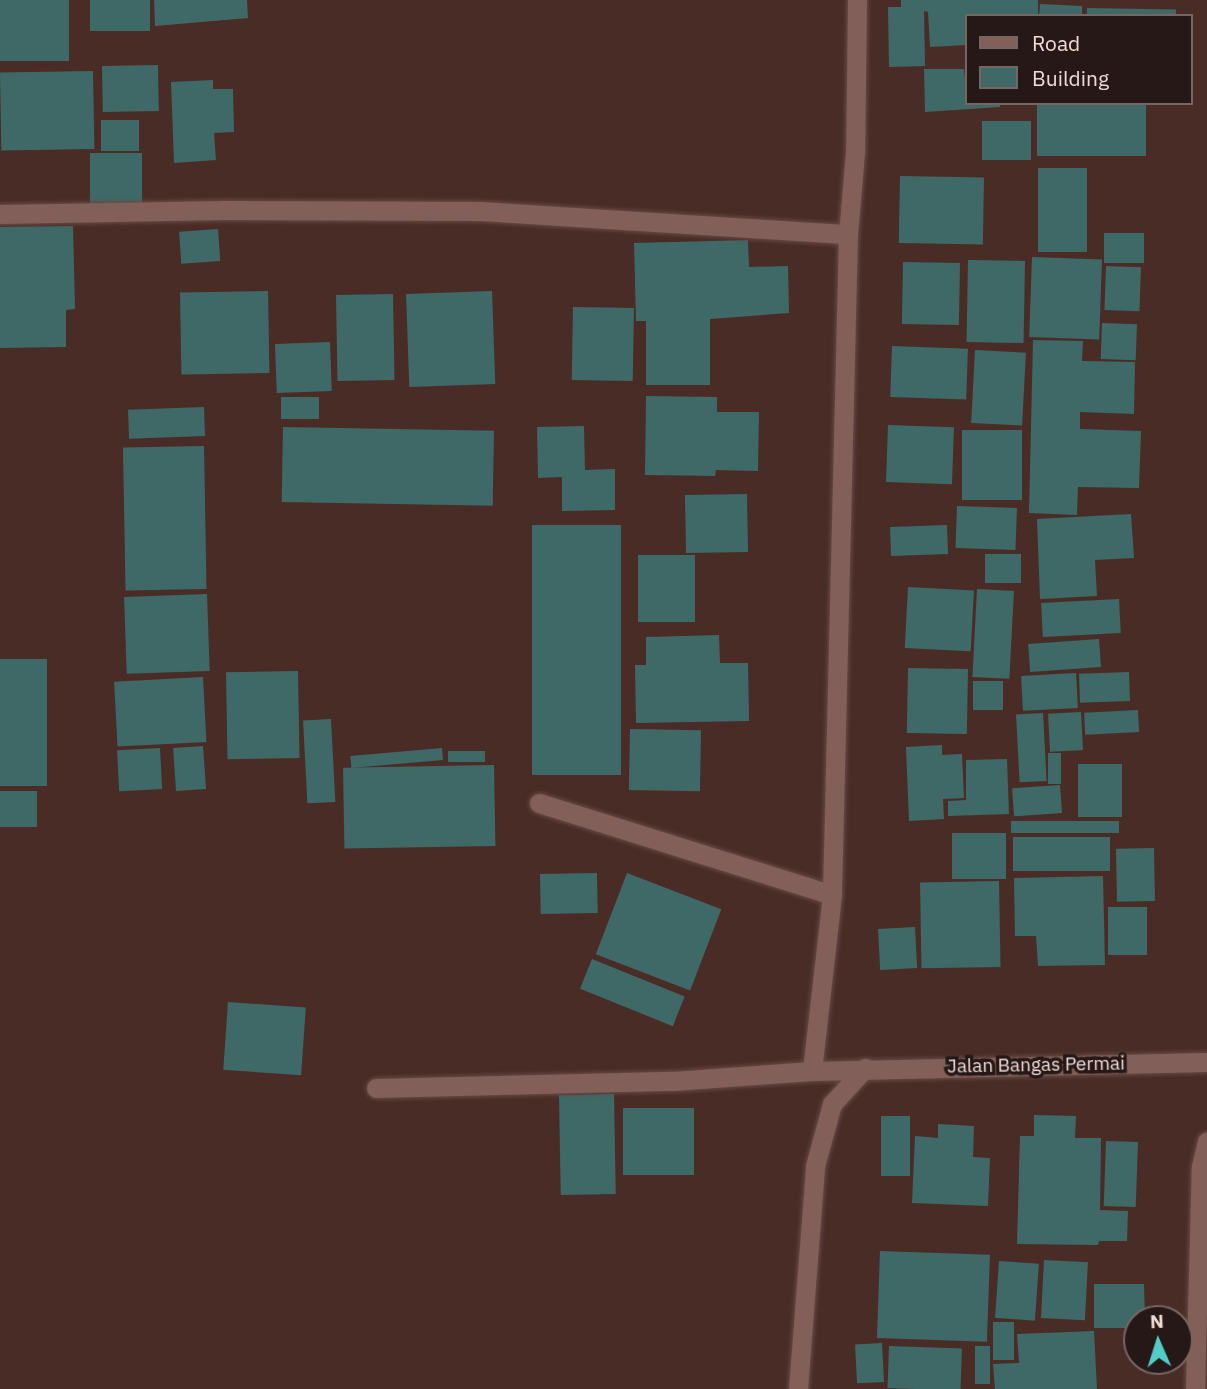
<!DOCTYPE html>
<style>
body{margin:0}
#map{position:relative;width:1207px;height:1389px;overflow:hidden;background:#4a2c26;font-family:"IBM Plex Sans",sans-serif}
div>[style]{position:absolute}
.building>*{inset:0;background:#3f6967;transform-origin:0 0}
.roads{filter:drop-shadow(0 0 2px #654b46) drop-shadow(0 0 2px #654b46)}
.service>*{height:19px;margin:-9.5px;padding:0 9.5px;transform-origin:9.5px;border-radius:9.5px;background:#825f58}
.minor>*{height:19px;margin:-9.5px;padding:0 9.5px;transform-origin:9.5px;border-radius:9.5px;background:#825f58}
span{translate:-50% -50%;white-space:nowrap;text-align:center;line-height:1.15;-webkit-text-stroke:7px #261816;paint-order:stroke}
.street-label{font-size:19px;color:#efdad6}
.legend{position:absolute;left:965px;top:14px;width:228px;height:91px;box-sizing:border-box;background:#261816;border:2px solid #766663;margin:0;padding:9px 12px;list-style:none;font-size:21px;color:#efdad6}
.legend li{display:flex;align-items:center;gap:14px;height:35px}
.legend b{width:35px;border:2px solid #766663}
.north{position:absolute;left:1123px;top:1305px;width:70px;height:70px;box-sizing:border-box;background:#261816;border:2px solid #766663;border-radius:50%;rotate:357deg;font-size:19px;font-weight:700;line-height:28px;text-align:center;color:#efdad6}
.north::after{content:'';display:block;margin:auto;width:24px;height:32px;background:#53cdc9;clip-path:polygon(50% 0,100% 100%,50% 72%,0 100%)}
</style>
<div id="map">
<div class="building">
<div style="left:0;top:0;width:69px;height:61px"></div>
<div style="left:90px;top:0;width:60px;height:31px"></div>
<div style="clip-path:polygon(154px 0,247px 0,248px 18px,155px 26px)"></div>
<div style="clip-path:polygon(901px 0,1038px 0,1038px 16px,967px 16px,967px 45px,930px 47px,928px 12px,924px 11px,925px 66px,889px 67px,888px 7px,901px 7px)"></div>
<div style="clip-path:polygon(1040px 4px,1082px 6px,1082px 16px,1039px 16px)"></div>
<div style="left:1087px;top:8px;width:89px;height:8px;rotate:1deg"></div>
<div style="left:158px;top:65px;width:46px;height:56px;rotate:89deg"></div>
<div style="clip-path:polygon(924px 69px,964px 69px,967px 103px,1000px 103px,1000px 107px,925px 112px)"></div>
<div style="left:93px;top:71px;width:78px;height:93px;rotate:89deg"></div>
<div style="clip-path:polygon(213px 80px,213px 89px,233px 89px,234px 132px,214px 133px,216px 160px,174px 163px,171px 82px)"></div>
<div style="left:1037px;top:103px;width:109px;height:53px"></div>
<div style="left:101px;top:120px;width:38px;height:31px"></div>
<div style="left:1031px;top:121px;width:39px;height:49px;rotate:90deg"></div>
<div style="left:90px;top:153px;width:52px;height:54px"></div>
<div style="left:1038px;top:168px;width:49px;height:84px"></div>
<div style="left:900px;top:176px;width:84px;height:67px;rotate:1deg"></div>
<div style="clip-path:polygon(73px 226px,75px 309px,66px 310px,66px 347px,0 348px,0 227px)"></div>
<div style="left:218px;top:229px;width:32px;height:39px;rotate:86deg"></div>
<div style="left:1104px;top:233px;width:40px;height:30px"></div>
<div style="clip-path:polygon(748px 240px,749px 267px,788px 266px,789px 313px,710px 319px,710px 385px,646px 385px,646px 321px,636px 321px,634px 243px)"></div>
<div style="left:1032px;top:257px;width:70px;height:80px;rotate:2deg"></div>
<div style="left:968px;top:260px;width:57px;height:82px;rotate:1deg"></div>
<div style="left:903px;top:262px;width:57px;height:62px;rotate:1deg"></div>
<div style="left:1106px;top:266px;width:35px;height:44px;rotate:2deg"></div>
<div style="left:268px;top:291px;width:82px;height:88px;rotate:89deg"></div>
<div style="left:492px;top:291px;width:93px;height:86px;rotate:88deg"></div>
<div style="left:393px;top:294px;width:86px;height:57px;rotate:89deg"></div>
<div style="left:573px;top:307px;width:61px;height:73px;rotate:1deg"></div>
<div style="left:1102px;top:323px;width:35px;height:36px;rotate:2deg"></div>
<div style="clip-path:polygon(1033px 340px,1083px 341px,1082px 361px,1135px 362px,1134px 414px,1080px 412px,1080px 429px,1141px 431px,1139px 488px,1078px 487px,1077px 515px,1029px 513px)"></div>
<div style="left:330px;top:342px;width:49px;height:55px;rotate:88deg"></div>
<div style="left:892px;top:346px;width:76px;height:51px;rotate:2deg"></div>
<div style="left:975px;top:350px;width:51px;height:73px;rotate:3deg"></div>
<div style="clip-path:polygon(646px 396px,717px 397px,717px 412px,759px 412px,758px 471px,716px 470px,715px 476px,645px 475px)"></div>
<div style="left:319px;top:397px;width:22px;height:38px;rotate:90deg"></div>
<div style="left:204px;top:407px;width:29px;height:76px;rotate:88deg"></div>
<div style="left:888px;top:425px;width:66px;height:57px;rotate:2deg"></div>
<div style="clip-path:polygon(584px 426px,585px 470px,615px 469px,615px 510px,562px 511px,562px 477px,538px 478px,537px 427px)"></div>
<div style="left:283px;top:427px;width:211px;height:75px;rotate:1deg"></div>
<div style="left:962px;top:430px;width:60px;height:70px"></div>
<div style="left:204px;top:446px;width:143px;height:81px;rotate:89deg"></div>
<div style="left:747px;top:494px;width:58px;height:62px;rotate:89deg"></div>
<div style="left:957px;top:506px;width:60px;height:42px;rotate:2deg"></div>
<div style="clip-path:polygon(1131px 514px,1134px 558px,1095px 560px,1097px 596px,1040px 599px,1037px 519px)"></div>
<div style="left:621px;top:525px;width:250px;height:89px;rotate:90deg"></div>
<div style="left:947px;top:525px;width:29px;height:57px;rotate:88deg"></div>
<div style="left:1021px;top:554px;width:29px;height:36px;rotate:90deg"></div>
<div style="left:638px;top:555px;width:57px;height:67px"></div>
<div style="left:908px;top:587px;width:66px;height:61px;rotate:3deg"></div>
<div style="left:977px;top:589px;width:37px;height:88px;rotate:3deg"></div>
<div style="left:207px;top:594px;width:77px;height:83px;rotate:88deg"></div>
<div style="left:1119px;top:599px;width:34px;height:78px;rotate:87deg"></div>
<div style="clip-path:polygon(719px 635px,720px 663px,748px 663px,749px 721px,636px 723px,635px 665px,646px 665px,646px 637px)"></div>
<div style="left:1099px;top:639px;width:28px;height:71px;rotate:86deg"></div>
<div style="left:0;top:659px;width:47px;height:127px"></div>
<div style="left:908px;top:668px;width:60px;height:65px;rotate:1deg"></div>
<div style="left:298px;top:671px;width:87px;height:72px;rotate:89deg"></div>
<div style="left:1129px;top:672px;width:29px;height:50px;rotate:88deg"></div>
<div style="left:1076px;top:673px;width:35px;height:55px;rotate:87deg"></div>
<div style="left:203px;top:677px;width:65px;height:89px;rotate:87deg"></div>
<div style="left:973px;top:681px;width:30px;height:29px"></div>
<div style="left:1138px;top:710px;width:22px;height:54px;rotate:87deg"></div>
<div style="left:1081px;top:712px;width:38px;height:33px;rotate:87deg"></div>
<div style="left:1043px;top:713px;width:68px;height:27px;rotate:87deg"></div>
<div style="left:331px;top:719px;width:83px;height:28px;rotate:87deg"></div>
<div style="left:630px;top:729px;width:71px;height:61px;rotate:1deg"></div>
<div style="clip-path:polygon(942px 745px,942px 755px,962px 754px,964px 798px,943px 799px,944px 819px,909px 821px,906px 747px)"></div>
<div style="left:203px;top:746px;width:43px;height:30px;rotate:86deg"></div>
<div style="left:160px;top:748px;width:41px;height:43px;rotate:87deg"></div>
<div style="left:442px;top:748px;width:12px;height:92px;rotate:85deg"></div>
<div style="left:485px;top:751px;width:11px;height:37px;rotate:90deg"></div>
<div style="left:1048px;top:753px;width:13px;height:31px"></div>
<div style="clip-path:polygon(1007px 759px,1009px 814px,948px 816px,948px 801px,966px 800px,966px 760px)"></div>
<div style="left:1078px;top:764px;width:44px;height:53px"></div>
<div style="left:494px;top:765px;width:81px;height:151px;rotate:89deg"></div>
<div style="left:1060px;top:785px;width:28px;height:48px;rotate:86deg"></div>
<div style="left:0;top:791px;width:37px;height:36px"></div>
<div style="left:1119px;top:821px;width:12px;height:108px;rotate:90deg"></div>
<div style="left:952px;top:833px;width:54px;height:46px"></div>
<div style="left:1110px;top:837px;width:34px;height:97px;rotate:90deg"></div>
<div style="left:1154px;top:848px;width:53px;height:38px;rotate:89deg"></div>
<div style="left:597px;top:873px;width:40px;height:57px;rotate:89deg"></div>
<div style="left:627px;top:873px;width:101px;height:87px;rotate:21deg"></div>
<div style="clip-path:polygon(1103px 876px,1105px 965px,1038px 966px,1036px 936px,1015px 936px,1014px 878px)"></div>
<div style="left:999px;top:881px;width:86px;height:79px;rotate:89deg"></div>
<div style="left:1147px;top:907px;width:48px;height:39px;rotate:90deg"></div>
<div style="left:915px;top:927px;width:41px;height:37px;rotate:87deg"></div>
<div style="left:592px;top:959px;width:100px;height:32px;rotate:22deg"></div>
<div style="left:228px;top:1002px;width:78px;height:68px;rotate:4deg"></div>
<div style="left:614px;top:1094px;width:100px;height:55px;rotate:89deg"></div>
<div style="left:623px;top:1108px;width:71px;height:67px"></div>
<div style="clip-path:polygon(1034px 1115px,1076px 1116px,1075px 1138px,1101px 1138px,1100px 1210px,1128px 1211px,1127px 1241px,1099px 1241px,1098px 1245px,1017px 1244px,1020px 1136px,1034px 1136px)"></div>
<div style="left:881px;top:1116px;width:29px;height:60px"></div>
<div style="clip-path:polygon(938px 1124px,974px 1126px,973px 1157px,990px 1158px,988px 1206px,912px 1203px,915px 1136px,938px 1138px)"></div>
<div style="left:1106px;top:1141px;width:32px;height:65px;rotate:2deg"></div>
<div style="left:880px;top:1251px;width:110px;height:87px;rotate:2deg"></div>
<div style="left:1044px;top:1260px;width:44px;height:58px;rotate:3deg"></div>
<div style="left:999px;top:1261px;width:40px;height:57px;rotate:4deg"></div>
<div style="clip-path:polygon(1094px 1284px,1144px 1284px,1145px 1319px,1137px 1319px,1137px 1328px,1094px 1328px)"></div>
<div style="left:993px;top:1322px;width:21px;height:38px"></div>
<div style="clip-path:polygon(1094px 1331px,1097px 1389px,995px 1389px,993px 1364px,1019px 1363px,1017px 1334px)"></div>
<div style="left:882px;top:1343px;width:39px;height:27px;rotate:87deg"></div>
<div style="left:889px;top:1346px;width:73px;height:42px;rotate:2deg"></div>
<div style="left:975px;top:1346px;width:15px;height:38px"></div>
</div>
<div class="roads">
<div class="service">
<div style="left:539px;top:803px;width:307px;rotate:17.4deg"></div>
</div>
<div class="minor">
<div style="left:857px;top:0;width:153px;rotate:90.7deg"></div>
<div style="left:855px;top:153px;width:81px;rotate:94.9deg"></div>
<div style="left:848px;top:234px;width:661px;rotate:91.39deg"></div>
<div style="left:832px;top:895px;width:177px;rotate:96.5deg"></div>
<div style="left:812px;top:1071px;width:395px;rotate:-1.3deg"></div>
<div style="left:0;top:214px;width:224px;rotate:-1deg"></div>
<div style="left:224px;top:210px;width:256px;rotate:0.2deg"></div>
<div style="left:480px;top:211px;width:369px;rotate:3.6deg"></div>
<div style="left:376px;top:1088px;width:297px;rotate:-1.4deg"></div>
<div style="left:673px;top:1081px;width:139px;rotate:-4.1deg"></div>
<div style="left:798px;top:1389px;width:224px;rotate:-85.6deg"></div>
<div style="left:815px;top:1166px;width:64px;rotate:-74.7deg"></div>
<div style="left:832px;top:1104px;width:49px;rotate:-47.5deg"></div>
<div style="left:1195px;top:1389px;width:222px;rotate:-88.5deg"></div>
<div style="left:1201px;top:1167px;width:26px;rotate:-77deg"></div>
</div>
</div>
<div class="street-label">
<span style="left:1036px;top:1065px;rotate:-1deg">Jalan Bangas Permai</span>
</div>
<ul class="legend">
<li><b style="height:9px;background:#825f58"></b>Road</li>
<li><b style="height:19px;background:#3f6967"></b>Building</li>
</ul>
<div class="north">N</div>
</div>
